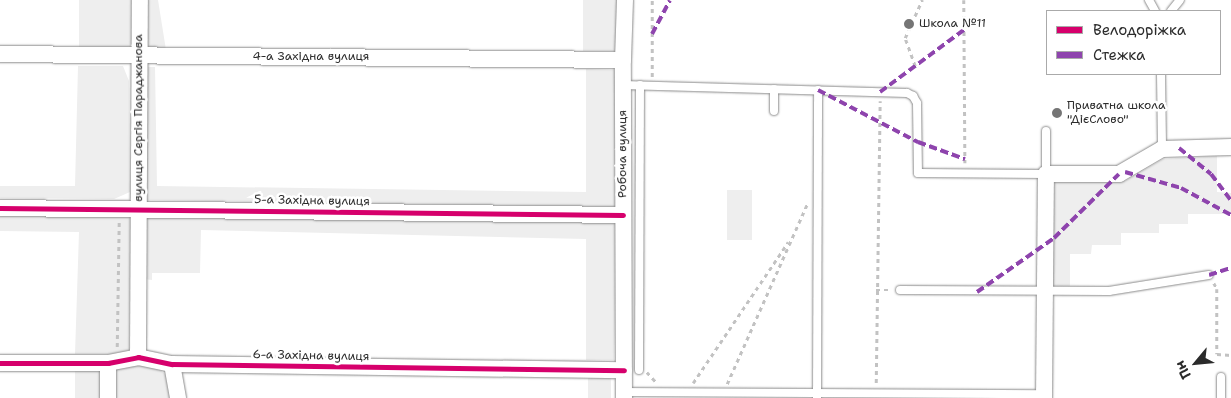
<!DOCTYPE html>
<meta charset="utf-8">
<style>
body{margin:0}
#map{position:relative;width:1231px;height:398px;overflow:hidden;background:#fff;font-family:"Shantell Sans",sans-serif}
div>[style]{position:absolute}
.green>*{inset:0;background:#eee;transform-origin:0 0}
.path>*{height:2.5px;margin-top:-1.25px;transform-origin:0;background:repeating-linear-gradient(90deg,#c2c2c2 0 4px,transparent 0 8px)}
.roads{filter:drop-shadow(0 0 1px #8a8a8a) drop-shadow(0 0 1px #8a8a8a)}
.lane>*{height:8px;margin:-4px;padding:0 4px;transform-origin:4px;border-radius:4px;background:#fff}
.street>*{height:16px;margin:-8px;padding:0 8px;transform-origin:8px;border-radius:8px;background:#fff}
.quiet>*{height:4px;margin-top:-2px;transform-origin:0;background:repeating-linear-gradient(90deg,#8e44ad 0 8px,transparent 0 12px)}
.cycleway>*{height:5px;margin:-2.5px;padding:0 2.5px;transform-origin:2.5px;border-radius:2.5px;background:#d6006c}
.dots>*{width:14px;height:14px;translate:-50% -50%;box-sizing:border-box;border:2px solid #fff;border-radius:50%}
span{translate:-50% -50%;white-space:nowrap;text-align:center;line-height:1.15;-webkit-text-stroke:5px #fff;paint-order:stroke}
.poi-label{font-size:12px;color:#2b2b2b}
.left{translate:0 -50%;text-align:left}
.street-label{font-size:12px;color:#2b2b2b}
.legend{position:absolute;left:1046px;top:10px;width:175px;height:65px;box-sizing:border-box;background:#fff;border:1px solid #aaa;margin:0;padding:6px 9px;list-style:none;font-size:15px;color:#2b2b2b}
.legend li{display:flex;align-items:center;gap:10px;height:25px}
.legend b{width:25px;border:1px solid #aaa}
.north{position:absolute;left:1171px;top:338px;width:50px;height:50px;-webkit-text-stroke:4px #fff;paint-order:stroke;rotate:242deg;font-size:14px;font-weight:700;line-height:20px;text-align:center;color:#2b2b2b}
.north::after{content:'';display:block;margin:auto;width:18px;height:22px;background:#2b2b2b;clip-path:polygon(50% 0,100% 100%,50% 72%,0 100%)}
</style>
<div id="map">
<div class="green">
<div style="left:79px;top:0;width:52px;height:47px"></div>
<div style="clip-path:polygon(145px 0,158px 0,166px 50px,146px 51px)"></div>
<div style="left:583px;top:0;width:35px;height:51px"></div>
<div style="clip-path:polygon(78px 66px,123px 66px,129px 81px,130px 192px,114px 199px,0 198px,0 186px,75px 186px)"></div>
<div style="clip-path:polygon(145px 67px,155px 67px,157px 186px,586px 192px,586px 69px,616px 70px,620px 201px,615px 207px,145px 200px)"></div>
<div style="clip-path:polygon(1217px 156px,1217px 192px,1231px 193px,1231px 214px,1188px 214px,1188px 224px,1159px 224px,1159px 233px,1121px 233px,1121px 245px,1092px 245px,1091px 254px,1070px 254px,1070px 286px,1051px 286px,1053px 181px,1125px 181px,1163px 159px)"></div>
<div style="left:727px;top:190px;width:25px;height:50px"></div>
<div style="clip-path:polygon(0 215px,131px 217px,129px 354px,75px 354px,79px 232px,0 231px)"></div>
<div style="clip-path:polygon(144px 216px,611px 220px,617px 227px,614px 360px,586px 360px,586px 239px,201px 230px,200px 273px,152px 273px,152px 280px,144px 279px)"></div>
<div style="clip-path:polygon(139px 362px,157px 368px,169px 377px,173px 398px,114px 398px,114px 370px)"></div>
<div style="left:75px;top:370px;width:29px;height:28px"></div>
<div style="left:588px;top:378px;width:23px;height:20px"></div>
</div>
<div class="path">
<div style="left:964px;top:0;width:163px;rotate:89.6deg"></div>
<div style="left:915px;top:66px;width:30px;rotate:-110deg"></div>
<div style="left:905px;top:38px;width:42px;rotate:-65.9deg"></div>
<div style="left:652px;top:77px;width:77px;rotate:-90deg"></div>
<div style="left:1214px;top:283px;width:7px;rotate:63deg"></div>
<div style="left:1217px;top:289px;width:65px;rotate:90deg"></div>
<div style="left:1217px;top:354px;width:14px;rotate:4deg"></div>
<div style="left:876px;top:290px;width:15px"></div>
<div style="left:117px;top:347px;width:125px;rotate:-89.1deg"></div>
<div style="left:647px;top:372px;width:15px;rotate:48deg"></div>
<div style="left:693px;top:383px;width:170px;rotate:-56deg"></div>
<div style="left:876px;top:383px;width:282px;rotate:-89.2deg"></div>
<div style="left:727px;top:384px;width:197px;rotate:-66deg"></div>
</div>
<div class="roads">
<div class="lane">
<div style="left:1149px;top:0;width:13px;rotate:61deg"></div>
<div style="left:1171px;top:11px;width:14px;rotate:-51deg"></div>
<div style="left:1161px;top:74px;width:75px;rotate:89.2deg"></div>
<div style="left:623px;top:85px;width:284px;rotate:1.6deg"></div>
<div style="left:907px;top:93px;width:7px;rotate:27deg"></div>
<div style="left:913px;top:96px;width:8px;rotate:60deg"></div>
<div style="left:917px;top:103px;width:70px;rotate:89.2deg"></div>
<div style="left:918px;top:173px;width:128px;rotate:0.4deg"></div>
<div style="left:1046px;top:174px;width:43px;rotate:-90deg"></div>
<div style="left:774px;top:111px;width:22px;rotate:-90deg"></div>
<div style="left:900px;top:290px;width:209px;rotate:0.3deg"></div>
<div style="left:1109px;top:291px;width:101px;rotate:-9.1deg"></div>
<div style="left:639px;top:370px;width:285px;rotate:-89.8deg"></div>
<div style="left:1221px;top:377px;width:21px;rotate:90deg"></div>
<div style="left:624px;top:392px;width:420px;rotate:0.3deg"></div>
<div style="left:817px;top:398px;width:308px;rotate:-89.8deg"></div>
</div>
<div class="street">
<div style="left:0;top:54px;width:623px;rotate:0.55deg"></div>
<div style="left:0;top:208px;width:623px;rotate:0.64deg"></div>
<div style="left:138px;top:357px;width:357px;rotate:-89.7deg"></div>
<div style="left:0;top:363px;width:108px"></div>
<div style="left:108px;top:363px;width:31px;rotate:-11deg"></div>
<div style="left:138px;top:357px;width:35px;rotate:12deg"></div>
<div style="left:172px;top:364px;width:452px;rotate:0.8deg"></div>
<div style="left:108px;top:363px;width:35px;rotate:90deg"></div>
<div style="left:172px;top:364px;width:35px;rotate:80deg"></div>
<div style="left:624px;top:398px;width:338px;rotate:-90.2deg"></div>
<div style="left:623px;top:60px;width:60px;rotate:-88.1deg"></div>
<div style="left:1044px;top:398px;width:224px;rotate:-89.5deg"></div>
<div style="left:1046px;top:174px;width:73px"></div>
<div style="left:1119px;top:174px;width:50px;rotate:-30.2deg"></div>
<div style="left:1162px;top:149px;width:69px;rotate:-1.7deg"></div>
</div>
</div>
<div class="quiet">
<div style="left:652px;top:34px;width:38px;rotate:-62deg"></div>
<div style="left:818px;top:90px;width:113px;rotate:27.5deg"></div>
<div style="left:918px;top:142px;width:50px;rotate:19.9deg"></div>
<div style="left:880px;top:92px;width:106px;rotate:-36.5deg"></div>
<div style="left:1179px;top:148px;width:41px;rotate:39.1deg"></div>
<div style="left:1211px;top:174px;width:34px;rotate:53deg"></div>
<div style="left:1125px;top:172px;width:58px;rotate:15.9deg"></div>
<div style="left:1181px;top:188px;width:57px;rotate:28.4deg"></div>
<div style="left:1209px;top:275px;width:23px;rotate:-18deg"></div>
<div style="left:977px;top:292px;width:94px;rotate:-35deg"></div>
<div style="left:1054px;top:238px;width:91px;rotate:-44.6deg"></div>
</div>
<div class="cycleway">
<div style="left:0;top:208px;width:623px;rotate:0.64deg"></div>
<div style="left:0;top:363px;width:108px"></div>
<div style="left:108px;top:363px;width:31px;rotate:-11deg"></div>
<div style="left:138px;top:357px;width:35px;rotate:12deg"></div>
<div style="left:172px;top:364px;width:452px;rotate:0.8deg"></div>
</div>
<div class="dots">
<div style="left:909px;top:24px;background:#757575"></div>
<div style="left:1057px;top:113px;background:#757575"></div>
</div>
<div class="poi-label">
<span class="left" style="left:919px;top:24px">Школа №11</span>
<span class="left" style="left:1067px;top:113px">Приватна школа<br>"ДієСлово"</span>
</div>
<div class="street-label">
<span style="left:311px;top:57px">4-а Західна вулиця</span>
<span style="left:139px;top:118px;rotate:-90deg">вулиця Сергія Параджанова</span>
<span style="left:623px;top:154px;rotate:-90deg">Робоча вулиця</span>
<span style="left:312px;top:201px;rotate:1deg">5-а Західна вулиця</span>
<span style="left:311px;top:356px;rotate:1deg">6-а Західна вулиця</span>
</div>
<ul class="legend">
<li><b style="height:6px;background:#d6006c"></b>Велодоріжка</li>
<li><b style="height:6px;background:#8e44ad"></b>Стежка</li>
</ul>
<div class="north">Пн</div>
</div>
